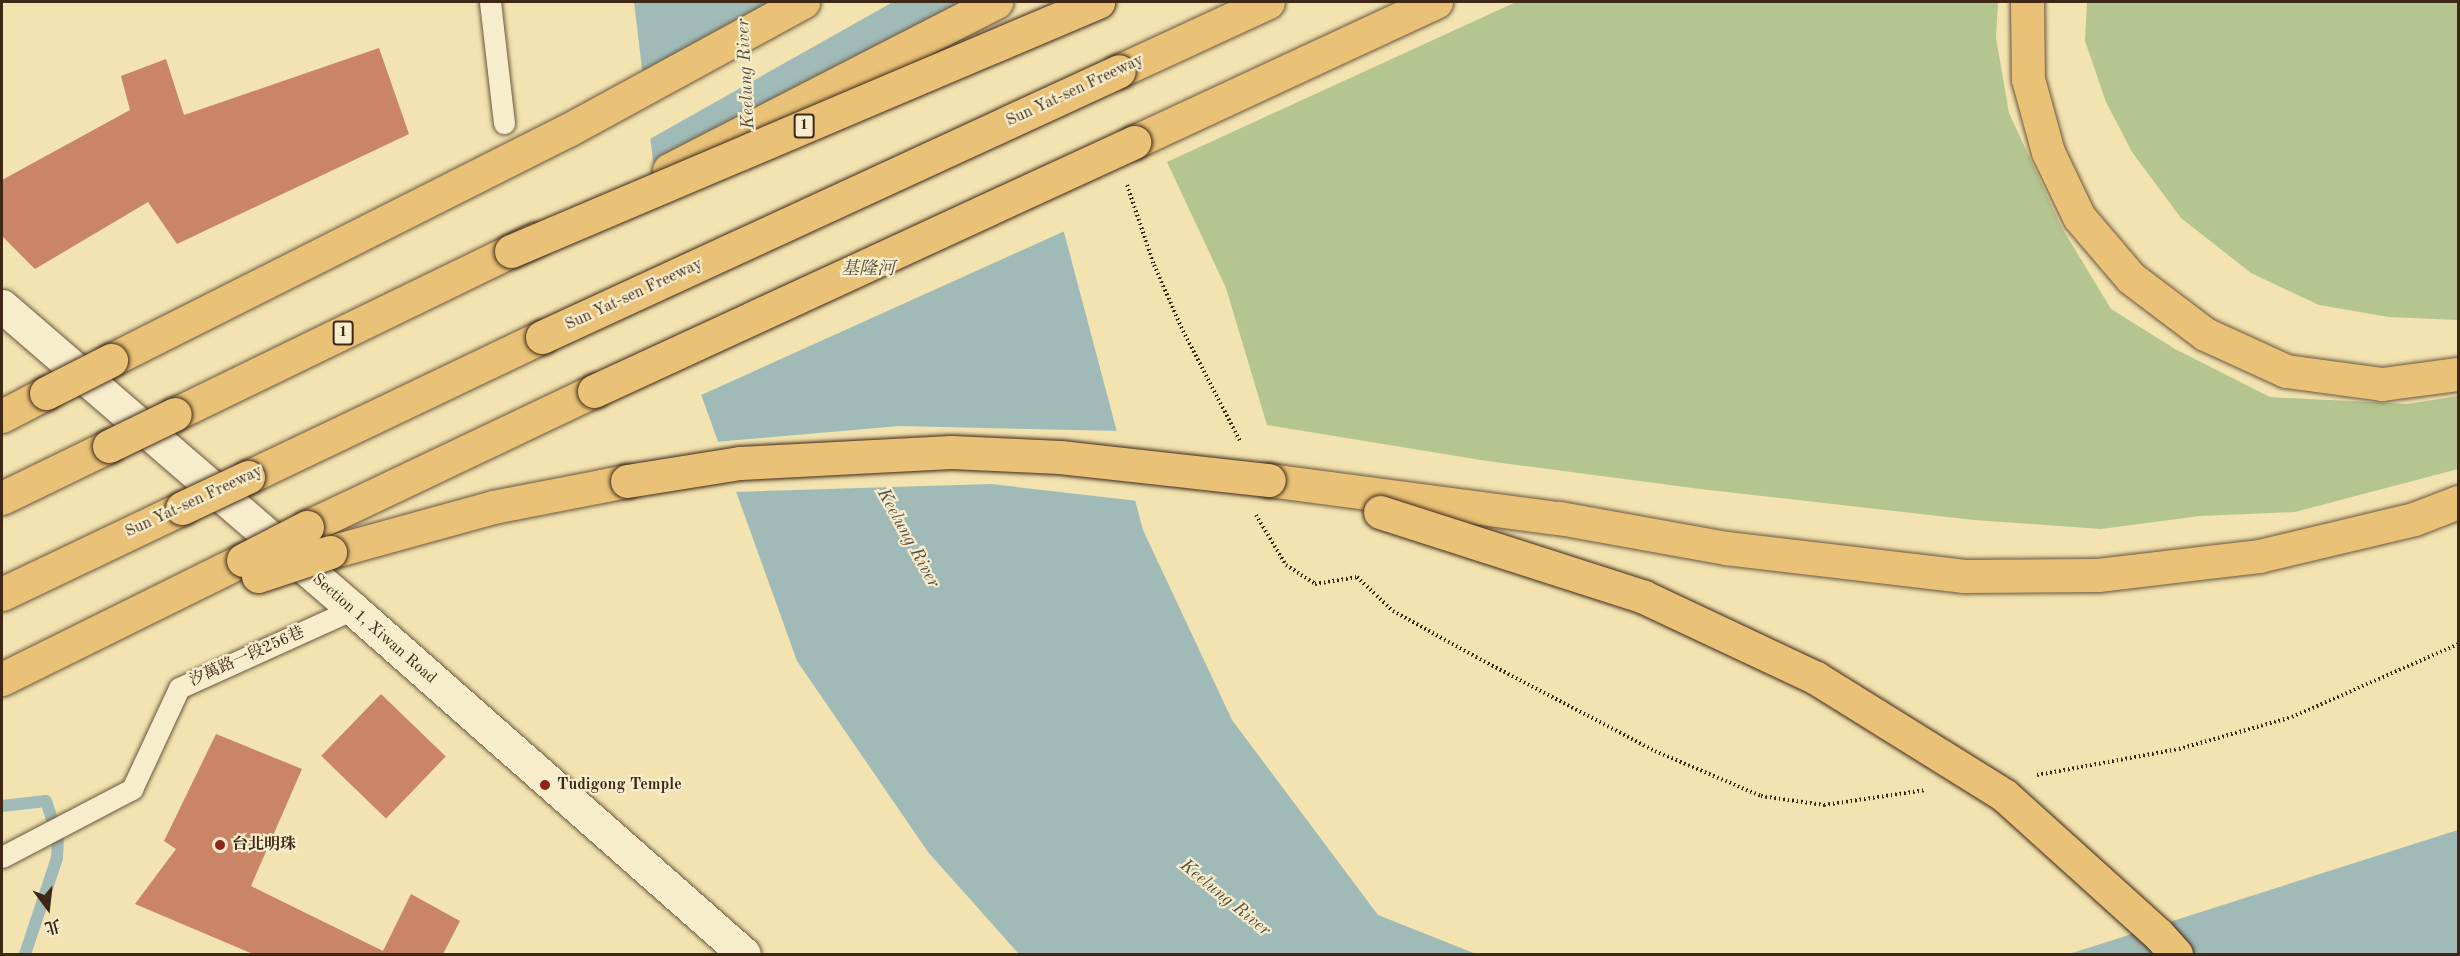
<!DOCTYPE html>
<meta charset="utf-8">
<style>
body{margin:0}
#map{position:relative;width:2460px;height:956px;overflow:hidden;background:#f2e3b0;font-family:"Old Standard TT","Noto Serif TC",serif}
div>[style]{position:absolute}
.green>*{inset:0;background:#b4c590}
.water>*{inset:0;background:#a0bbb7}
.pier>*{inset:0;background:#f2e3b0}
.stream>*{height:12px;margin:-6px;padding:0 6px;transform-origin:6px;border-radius:6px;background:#a0bbb7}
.building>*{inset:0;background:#ca8466;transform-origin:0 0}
.path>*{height:4px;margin-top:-2px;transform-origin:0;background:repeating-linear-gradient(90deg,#3e2715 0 1.5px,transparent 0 4.5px)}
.roads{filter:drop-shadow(0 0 2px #6b563c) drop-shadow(0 0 2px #6b563c)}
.service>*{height:21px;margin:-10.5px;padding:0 10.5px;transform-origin:10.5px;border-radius:10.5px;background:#f7edcc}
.tertiary>*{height:33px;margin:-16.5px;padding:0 16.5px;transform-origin:16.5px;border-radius:16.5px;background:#f7edcc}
.motorway>*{height:33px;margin:-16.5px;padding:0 16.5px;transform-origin:16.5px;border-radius:16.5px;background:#e9c278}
.bridges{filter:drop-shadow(0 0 2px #3e2715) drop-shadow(0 0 2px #3e2715)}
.motorway-bridge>*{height:33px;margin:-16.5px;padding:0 16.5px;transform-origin:16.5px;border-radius:16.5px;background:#e9c278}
.dots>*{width:16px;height:16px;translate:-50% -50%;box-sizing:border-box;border:3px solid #f7edcc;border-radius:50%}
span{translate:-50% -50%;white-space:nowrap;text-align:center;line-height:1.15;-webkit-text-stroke:4.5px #f7edcc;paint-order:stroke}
.shield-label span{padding:2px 4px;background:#f7edcc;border:2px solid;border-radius:4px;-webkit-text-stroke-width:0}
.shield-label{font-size:15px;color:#3e2715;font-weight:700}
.street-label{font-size:16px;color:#3e2715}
.poi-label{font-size:16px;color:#3e2715;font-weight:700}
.left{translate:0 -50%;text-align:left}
.water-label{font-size:18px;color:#564c3e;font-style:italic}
.frame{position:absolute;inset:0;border:3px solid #3e2715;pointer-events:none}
.north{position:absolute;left:18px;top:878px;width:60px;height:60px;-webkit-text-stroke:4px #f7edcc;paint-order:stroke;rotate:165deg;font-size:16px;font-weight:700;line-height:24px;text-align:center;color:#3e2715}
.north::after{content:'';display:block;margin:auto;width:21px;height:27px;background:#3e2715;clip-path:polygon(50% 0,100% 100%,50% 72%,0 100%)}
</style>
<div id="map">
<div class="green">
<div style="clip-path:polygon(1516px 2px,1998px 2px,1996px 38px,2009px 113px,2062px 228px,2111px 309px,2175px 349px,2270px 397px,2407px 404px,2458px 396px,2458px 469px,2295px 512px,2200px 516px,2101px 529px,1974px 520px,1700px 489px,1487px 461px,1267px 425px,1226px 288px,1167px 162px)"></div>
<div style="clip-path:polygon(2087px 2px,2458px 2px,2458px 320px,2389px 317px,2319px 305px,2251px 273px,2181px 218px,2132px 152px,2106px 102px,2085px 41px)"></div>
</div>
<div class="water">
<div style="clip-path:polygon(634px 2px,1011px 2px,1039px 138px,1143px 530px,1232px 720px,1378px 915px,1476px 954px,1019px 954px,928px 852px,797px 661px,671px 311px)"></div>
<div style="clip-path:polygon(2458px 830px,2458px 954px,2069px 954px)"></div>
</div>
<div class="pier">
<div style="clip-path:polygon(789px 2px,893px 2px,648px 140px,641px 86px)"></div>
<div style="clip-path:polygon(1014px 5px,1067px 230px,699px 396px,669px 312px,652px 171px)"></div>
<div style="clip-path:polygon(899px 426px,1120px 431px,1138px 501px,991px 484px,733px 492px,715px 442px)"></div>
</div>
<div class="stream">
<div style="left:2px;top:806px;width:44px;rotate:-6.5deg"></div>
<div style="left:46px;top:801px;width:39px;rotate:72deg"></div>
<div style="left:58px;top:838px;width:20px;rotate:93deg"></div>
<div style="left:57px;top:858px;width:101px;rotate:108.4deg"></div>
</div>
<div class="building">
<div style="clip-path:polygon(379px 48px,409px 134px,177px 244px,148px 202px,35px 269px,2px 236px,2px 180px,130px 110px,121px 76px,166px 59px,184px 115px)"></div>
<div style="left:381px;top:694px;width:90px;height:86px;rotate:44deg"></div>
<div style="clip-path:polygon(216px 734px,302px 769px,251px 886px,383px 951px,411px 894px,460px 921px,443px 954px,253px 954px,135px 904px,176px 849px,164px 841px)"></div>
</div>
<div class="path">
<div style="left:1127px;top:185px;width:84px;rotate:71.4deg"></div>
<div style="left:1154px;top:265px;width:72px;rotate:66.3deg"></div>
<div style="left:1183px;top:331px;width:124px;rotate:62.6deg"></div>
<div style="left:1256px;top:515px;width:58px;rotate:59deg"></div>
<div style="left:1286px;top:565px;width:35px;rotate:33deg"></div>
<div style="left:1315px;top:584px;width:43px;rotate:-9.5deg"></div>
<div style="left:1357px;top:577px;width:50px;rotate:43.4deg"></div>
<div style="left:1393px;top:611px;width:95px;rotate:29deg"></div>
<div style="left:1476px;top:657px;width:202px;rotate:27.7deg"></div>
<div style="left:1655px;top:751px;width:115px;rotate:23deg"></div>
<div style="left:1761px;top:796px;width:64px;rotate:8.1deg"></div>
<div style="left:1824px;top:805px;width:103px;rotate:-8.4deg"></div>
<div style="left:2037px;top:775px;width:144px;rotate:-10.4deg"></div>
<div style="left:2179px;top:749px;width:117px;rotate:-15.8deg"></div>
<div style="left:2292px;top:717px;width:181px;rotate:-23.7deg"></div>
</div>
<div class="roads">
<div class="service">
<div style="left:490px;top:2px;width:122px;rotate:83.4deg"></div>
<div style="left:2px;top:857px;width:147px;rotate:-27.6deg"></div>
<div style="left:132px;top:789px;width:111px;rotate:-65deg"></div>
<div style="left:179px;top:688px;width:191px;rotate:-24.4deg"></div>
</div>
<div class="tertiary">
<div style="left:2px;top:306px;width:464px;rotate:40.8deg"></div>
<div style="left:353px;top:609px;width:521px;rotate:41.42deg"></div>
</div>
<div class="motorway">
<div style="left:2027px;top:2px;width:77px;rotate:89.3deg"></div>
<div style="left:2028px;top:79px;width:76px;rotate:74.7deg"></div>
<div style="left:2048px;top:152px;width:72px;rotate:64.5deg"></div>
<div style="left:2079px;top:217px;width:80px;rotate:49.6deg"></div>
<div style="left:2131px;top:278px;width:93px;rotate:37.1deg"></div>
<div style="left:2205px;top:334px;width:89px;rotate:24.6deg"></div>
<div style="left:2286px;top:371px;width:97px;rotate:7.7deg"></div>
<div style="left:2382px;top:384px;width:77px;rotate:-7.5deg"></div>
<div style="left:1119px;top:71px;width:164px;rotate:-24.8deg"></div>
<div style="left:1134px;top:142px;width:333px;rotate:-24.9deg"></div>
<div style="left:669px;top:170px;width:368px;rotate:-27.2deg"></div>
<div style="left:111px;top:360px;width:512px;rotate:-26.72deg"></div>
<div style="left:568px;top:130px;width:268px;rotate:-28.6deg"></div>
<div style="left:175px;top:414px;width:400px;rotate:-25.9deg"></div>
<div style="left:2px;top:416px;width:50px;rotate:-27.6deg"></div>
<div style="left:248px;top:477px;width:326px;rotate:-25.5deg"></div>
<div style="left:1269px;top:480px;width:292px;rotate:7.5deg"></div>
<div style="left:1559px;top:518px;width:170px;rotate:10.2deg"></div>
<div style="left:1726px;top:548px;width:240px;rotate:6.7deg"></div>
<div style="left:1964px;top:576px;width:134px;rotate:-0.4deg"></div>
<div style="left:2098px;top:575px;width:162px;rotate:-6.7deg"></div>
<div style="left:2259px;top:556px;width:159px;rotate:-13.4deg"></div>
<div style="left:2414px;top:519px;width:47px;rotate:-21.1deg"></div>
<div style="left:2px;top:498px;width:119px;rotate:-25.9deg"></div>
<div style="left:307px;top:527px;width:318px;rotate:-25.4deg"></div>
<div style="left:330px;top:552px;width:169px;rotate:-15.4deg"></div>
<div style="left:493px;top:507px;width:136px;rotate:-11deg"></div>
<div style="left:2px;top:594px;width:199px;rotate:-25.5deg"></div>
<div style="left:2px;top:679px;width:269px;rotate:-26.3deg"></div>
</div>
</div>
<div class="bridges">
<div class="motorway-bridge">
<div style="left:511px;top:251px;width:638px;rotate:-22.99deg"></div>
<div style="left:542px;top:337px;width:635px;rotate:-24.75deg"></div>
<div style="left:594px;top:391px;width:595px;rotate:-24.75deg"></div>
<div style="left:46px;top:393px;width:73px;rotate:-26.9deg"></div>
<div style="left:109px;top:446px;width:73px;rotate:-25.9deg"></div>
<div style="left:627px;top:481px;width:114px;rotate:-9.1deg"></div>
<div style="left:740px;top:463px;width:211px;rotate:-3deg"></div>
<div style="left:951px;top:452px;width:109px;rotate:2.6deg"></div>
<div style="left:1060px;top:457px;width:210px;rotate:6.3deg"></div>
<div style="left:182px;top:508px;width:73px;rotate:-25.2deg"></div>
<div style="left:1380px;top:512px;width:277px;rotate:17.8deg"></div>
<div style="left:1644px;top:597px;width:190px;rotate:25.2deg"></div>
<div style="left:1816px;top:678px;width:221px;rotate:31.9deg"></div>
<div style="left:2004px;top:795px;width:207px;rotate:42.1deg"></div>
<div style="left:2158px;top:934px;width:27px;rotate:48deg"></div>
<div style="left:243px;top:560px;width:72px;rotate:-27.3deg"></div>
<div style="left:258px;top:576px;width:76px;rotate:-18.4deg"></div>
</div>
</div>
<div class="dots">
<div style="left:545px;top:785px;background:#8f2418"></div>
<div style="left:220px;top:845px;background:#8f2418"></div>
</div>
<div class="shield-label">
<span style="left:804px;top:126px">1</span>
<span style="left:343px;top:333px">1</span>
</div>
<div class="street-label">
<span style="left:1075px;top:91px;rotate:-25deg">Sun Yat-sen Freeway</span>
<span style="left:634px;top:295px;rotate:-25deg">Sun Yat-sen Freeway</span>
<span style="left:194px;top:502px;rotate:-25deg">Sun Yat-sen Freeway</span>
<span style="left:374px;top:629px;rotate:41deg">Section 1, Xiwan Road</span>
<span style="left:247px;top:657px;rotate:-24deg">汐萬路一段256巷</span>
</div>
<div class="poi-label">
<span class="left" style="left:557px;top:785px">Tudigong Temple</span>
<span class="left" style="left:232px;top:845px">台北明珠</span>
</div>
<div class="water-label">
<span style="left:746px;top:74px;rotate:-93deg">Keelung River</span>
<span style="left:868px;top:269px">基隆河</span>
<span style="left:908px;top:538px;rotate:61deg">Keelung River</span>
<span style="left:1225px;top:898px;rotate:39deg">Keelung River</span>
</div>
<div class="frame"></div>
<div class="north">北</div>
</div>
